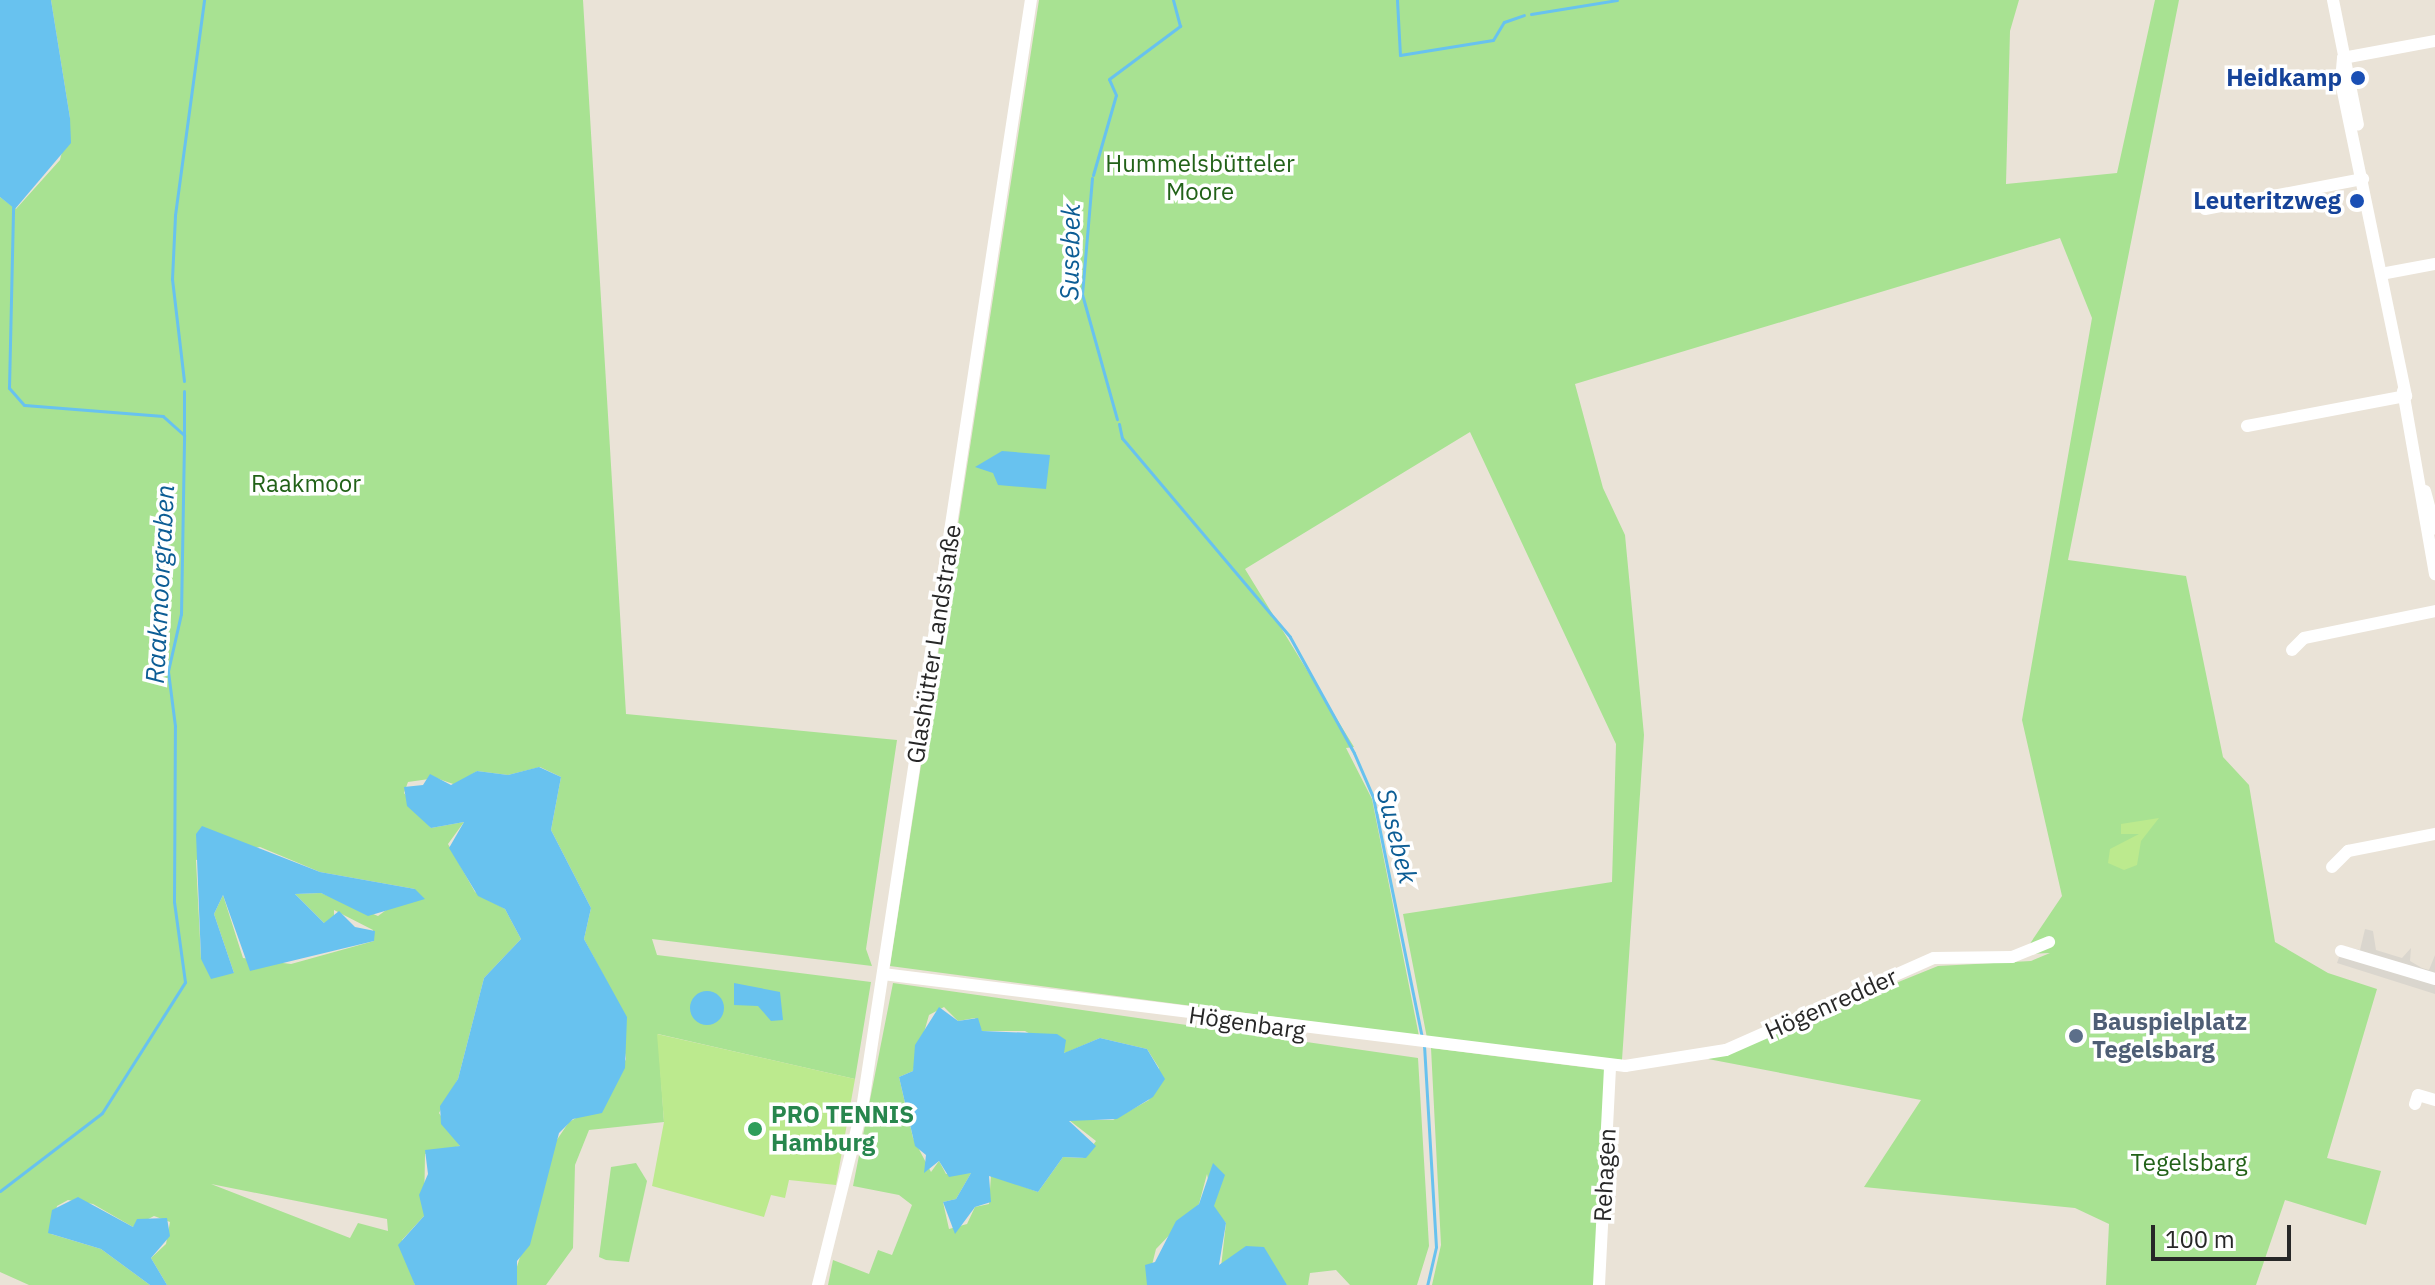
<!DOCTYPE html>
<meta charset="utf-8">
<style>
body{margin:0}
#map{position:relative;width:2435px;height:1285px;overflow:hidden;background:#eae3d7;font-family:"IBM Plex Sans",sans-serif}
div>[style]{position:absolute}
.green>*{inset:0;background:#a8e292}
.pitch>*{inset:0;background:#bcea8e}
.plaza>*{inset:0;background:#dad6ce}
.water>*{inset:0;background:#68c2ef}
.round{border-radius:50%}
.stream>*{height:3px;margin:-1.5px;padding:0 1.5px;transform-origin:1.5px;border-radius:1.5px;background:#68c2ef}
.minor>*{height:12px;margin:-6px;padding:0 6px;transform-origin:6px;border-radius:6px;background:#fff}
.dots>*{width:22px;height:22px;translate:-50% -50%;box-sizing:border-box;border:4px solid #fff;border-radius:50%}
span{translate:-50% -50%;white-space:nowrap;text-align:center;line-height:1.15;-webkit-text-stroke:7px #fff;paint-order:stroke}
.transit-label{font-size:24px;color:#164399;font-weight:700}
.right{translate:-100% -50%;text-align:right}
.park-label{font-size:24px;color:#226218}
.street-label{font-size:24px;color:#272727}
.service-label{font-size:24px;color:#4e5e75;font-weight:700}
.left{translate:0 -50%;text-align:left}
.leisure-label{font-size:24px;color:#27864d;font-weight:700}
.water-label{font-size:26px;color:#0c5d95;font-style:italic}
.scale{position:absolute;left:2151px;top:1225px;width:140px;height:36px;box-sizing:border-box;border:4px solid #272727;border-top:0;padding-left:10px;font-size:24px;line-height:28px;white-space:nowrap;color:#272727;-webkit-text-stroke:6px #fff;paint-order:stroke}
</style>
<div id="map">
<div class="green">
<div style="clip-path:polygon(evenodd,51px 0,583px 0,626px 714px,897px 740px,866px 949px,872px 966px,652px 939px,657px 955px,871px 982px,855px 1079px,658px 1034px,664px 1122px,589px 1130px,575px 1165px,573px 1248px,546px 1285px,517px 1285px,516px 1270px,554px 1144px,569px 1122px,606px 1101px,626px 1059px,617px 1001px,584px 939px,591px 908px,551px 830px,561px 777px,540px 767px,508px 775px,477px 771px,456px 785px,436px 778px,408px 782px,404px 793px,431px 828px,464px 822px,448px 844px,475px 892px,505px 909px,521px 939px,484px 978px,458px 1079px,439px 1113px,460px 1146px,425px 1154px,424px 1216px,402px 1240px,415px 1285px,167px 1285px,151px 1258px,166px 1244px,170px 1222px,154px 1216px,133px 1227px,93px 1204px,68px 1200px,57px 1206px,51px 1234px,101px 1249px,150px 1285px,29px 1285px,0 1272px,0 197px,16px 209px,60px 160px,70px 118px,51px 0,260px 847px,320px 872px,415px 889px,378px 916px,321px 893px,295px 894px,324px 923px,334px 921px,334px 910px,373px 930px,374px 941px,291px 964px,243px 958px,223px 895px,214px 914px,234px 973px,201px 959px,196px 860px,260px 847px,51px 0,211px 1184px,387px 1219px,388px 1231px,358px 1223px,350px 1238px,211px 1184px)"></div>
<div style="clip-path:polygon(1039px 0,2019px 0,2010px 31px,2006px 184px,2117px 173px,2155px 0,2179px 0,2068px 560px,2186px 576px,2223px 757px,2249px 785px,2275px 942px,2328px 973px,2377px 989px,2327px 1158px,2381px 1171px,2366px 1225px,2285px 1200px,2256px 1285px,2106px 1285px,2109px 1224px,2075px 1208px,1864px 1187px,1921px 1100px,1708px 1059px,1938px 966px,2031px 961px,2050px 953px,2023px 954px,2062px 896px,2022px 720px,2092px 318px,2060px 238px,1575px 384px,1603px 488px,1625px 535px,1644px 735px,1622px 1060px,1427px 1038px,1403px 914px,1612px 882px,1616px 744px,1470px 432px,1245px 569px,1354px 747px,1346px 748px,1372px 799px,1419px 1036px,890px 966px)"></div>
<div style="clip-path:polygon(evenodd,893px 983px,1418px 1058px,1429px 1246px,1417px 1285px,1350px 1285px,1336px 1270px,1310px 1273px,1308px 1285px,1287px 1285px,1241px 1253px,1221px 1267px,1226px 1223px,1214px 1211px,1207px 1174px,1199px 1204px,1156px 1249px,1147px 1285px,828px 1285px,833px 1260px,869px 1274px,878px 1250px,892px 1255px,912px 1205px,899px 1195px,853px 1186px,893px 983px,944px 1007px,958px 1021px,975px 1018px,982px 1031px,1025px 1031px,1065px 1053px,1100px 1038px,1147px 1049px,1159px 1068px,1149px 1100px,1113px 1120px,1069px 1120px,1096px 1141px,1083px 1158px,1063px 1157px,1038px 1192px,991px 1175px,989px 1204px,975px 1207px,967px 1224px,949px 1229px,943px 1202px,956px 1199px,971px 1173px,946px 1174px,939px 1161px,931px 1172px,913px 1138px,899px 1077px,913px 1071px,929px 1015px,944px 1007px)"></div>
<div style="clip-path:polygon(1431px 1048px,1607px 1070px,1595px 1285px,1432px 1285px,1441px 1245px)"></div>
<div style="clip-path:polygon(636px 1163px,647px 1181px,629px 1262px,606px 1260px,599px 1257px,611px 1167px)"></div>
</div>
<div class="pitch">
<div style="clip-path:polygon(2159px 818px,2141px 841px,2137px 865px,2124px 870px,2108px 863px,2110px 849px,2139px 834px,2121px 834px,2121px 824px)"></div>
<div style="clip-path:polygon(657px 1034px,855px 1079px,836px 1185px,789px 1180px,785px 1198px,771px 1195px,764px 1217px,652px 1186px,664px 1122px)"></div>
</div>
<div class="plaza">
<div style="clip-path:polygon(2365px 929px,2373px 931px,2376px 950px,2402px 958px,2411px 948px,2410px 961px,2422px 968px,2429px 970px,2435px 955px,2435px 994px,2337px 963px,2343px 946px,2360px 950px)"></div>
</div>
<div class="water">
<div style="clip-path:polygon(0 0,51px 0,70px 118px,71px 143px,15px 209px,0 197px)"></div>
<div style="clip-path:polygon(1002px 451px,1050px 455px,1046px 489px,998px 485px,993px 473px,975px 467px)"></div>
<div style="clip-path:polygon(539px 767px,561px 777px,551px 830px,591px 908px,584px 939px,627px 1017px,625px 1068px,602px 1113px,573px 1119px,559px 1133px,530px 1245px,517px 1261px,517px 1285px,415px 1285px,398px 1245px,424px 1216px,419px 1195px,428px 1174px,425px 1150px,460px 1146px,441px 1124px,440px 1106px,458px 1079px,484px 978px,521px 939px,505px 909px,478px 896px,449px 848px,464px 822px,431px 828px,407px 806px,404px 787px,423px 785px,430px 774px,451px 785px,477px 771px,508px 775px)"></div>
<div style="clip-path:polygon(202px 826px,320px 872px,415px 889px,425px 899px,368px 916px,321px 893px,295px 894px,324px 923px,339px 911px,355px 927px,375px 931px,374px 941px,250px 971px,223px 895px,214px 914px,234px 973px,211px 979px,201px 959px,196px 834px)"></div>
<div style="clip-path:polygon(734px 983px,780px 992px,783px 1020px,771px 1021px,758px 1006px,734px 1005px)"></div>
<div class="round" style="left:690px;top:991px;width:34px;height:34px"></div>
<div style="clip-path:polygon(939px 1007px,958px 1021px,978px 1018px,982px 1031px,1057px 1034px,1066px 1040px,1064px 1053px,1100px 1038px,1147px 1049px,1165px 1079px,1153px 1097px,1117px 1119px,1069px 1121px,1096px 1146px,1086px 1158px,1063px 1157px,1038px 1192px,989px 1176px,991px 1202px,975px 1207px,955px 1234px,943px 1202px,956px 1199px,971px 1173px,949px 1177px,939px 1161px,924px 1173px,926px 1155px,915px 1146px,899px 1077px,913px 1071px,915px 1045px)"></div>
<div style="clip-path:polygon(1213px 1163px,1225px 1175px,1214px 1206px,1226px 1223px,1219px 1265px,1246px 1246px,1264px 1247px,1287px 1285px,1147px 1285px,1145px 1265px,1155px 1262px,1176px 1221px,1199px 1204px)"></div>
<div style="clip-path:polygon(78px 1197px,133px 1227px,137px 1219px,167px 1218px,170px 1236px,151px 1258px,167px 1285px,150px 1285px,101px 1249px,48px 1233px,52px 1210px)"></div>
</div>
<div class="stream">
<div style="left:1397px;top:0;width:55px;rotate:86.9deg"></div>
<div style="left:1400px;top:55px;width:94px;rotate:-9.2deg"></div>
<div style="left:1493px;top:40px;width:21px;rotate:-59deg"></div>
<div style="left:1504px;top:22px;width:21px;rotate:-19deg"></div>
<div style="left:1531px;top:14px;width:87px;rotate:-9.2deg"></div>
<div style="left:1093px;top:175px;width:83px;rotate:-74deg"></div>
<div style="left:1116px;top:95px;width:17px;rotate:-114deg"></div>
<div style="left:1109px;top:79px;width:89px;rotate:-36.7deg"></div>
<div style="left:1180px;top:26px;width:27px;rotate:-105deg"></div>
<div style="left:1092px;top:178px;width:116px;rotate:94.9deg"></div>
<div style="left:1082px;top:294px;width:130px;rotate:74.4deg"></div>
<div style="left:184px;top:381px;width:103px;rotate:-96.7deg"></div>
<div style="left:172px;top:279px;width:64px;rotate:-87.3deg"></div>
<div style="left:175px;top:215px;width:217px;rotate:-82.3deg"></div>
<div style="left:1119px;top:424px;width:14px;rotate:78deg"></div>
<div style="left:1122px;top:438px;width:260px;rotate:49.8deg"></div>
<div style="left:1290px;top:637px;width:132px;rotate:61.1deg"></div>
<div style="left:1354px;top:753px;width:48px;rotate:66.6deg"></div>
<div style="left:1373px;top:797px;width:246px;rotate:78.5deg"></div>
<div style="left:184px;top:435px;width:44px;rotate:-90deg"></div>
<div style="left:1424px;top:1045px;width:202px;rotate:86.6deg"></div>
<div style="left:1436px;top:1247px;width:39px;rotate:103deg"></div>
<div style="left:0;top:1191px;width:128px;rotate:-37.4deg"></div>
<div style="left:102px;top:1113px;width:155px;rotate:-57.6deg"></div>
<div style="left:185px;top:982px;width:81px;rotate:-97.8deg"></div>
<div style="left:174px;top:902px;width:176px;rotate:-89.7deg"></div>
<div style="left:175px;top:726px;width:55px;rotate:-97.3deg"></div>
<div style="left:168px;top:671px;width:58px;rotate:-77.2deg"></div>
<div style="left:181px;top:614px;width:179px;rotate:-89deg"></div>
<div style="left:184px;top:435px;width:28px;rotate:-138deg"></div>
<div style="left:163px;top:416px;width:139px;rotate:-175.5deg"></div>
<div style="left:24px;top:405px;width:23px;rotate:-131deg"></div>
<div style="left:9px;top:388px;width:181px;rotate:-88.7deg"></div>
</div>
<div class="minor">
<div style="left:2333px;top:0;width:127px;rotate:78.7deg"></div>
<div style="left:2343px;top:58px;width:24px;rotate:95deg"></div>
<div style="left:2341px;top:82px;width:321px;rotate:78.3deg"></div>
<div style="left:2343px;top:58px;width:94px;rotate:-10.5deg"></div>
<div style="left:2205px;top:209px;width:161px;rotate:-10.8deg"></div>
<div style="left:2381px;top:274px;width:55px;rotate:-10.5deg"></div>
<div style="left:2403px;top:391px;width:186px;rotate:80.1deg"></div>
<div style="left:2247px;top:426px;width:162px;rotate:-10.7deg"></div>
<div style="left:2425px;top:491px;width:39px;rotate:75deg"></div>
<div style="left:2292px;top:650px;width:17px;rotate:-45deg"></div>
<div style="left:2304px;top:638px;width:134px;rotate:-11.6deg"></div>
<div style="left:2332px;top:867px;width:23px;rotate:-45deg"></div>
<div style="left:2348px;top:851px;width:89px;rotate:-11.1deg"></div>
<div style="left:2341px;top:951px;width:98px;rotate:16.6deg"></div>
<div style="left:883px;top:974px;width:748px;rotate:7.07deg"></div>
<div style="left:1625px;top:1066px;width:102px;rotate:-9deg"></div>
<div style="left:1726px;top:1050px;width:227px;rotate:-23.9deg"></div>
<div style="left:1934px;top:958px;width:78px;rotate:-0.7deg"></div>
<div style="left:2012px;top:957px;width:40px;rotate:-22deg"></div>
<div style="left:2415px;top:1104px;width:9px;rotate:-72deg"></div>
<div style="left:2418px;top:1095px;width:18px;rotate:16deg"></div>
<div style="left:818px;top:1285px;width:181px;rotate:-76deg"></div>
<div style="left:862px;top:1109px;width:1122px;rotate:-81.34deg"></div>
<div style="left:1599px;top:1285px;width:219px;rotate:-87.1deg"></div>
</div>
<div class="dots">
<div style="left:2358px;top:78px;background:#1a4fb4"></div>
<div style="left:2357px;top:201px;background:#1a4fb4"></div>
<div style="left:2076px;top:1036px;background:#5c6f8a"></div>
<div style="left:755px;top:1129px;background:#2e9e5b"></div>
</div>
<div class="transit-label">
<span class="right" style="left:2342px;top:78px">Heidkamp</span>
<span class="right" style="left:2341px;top:201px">Leuteritzweg</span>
</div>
<div class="park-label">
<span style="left:1200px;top:178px">Hummelsbütteler<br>Moore</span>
<span style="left:306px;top:484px">Raakmoor</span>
<span style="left:2189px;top:1163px">Tegelsbarg</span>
</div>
<div class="street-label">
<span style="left:934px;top:644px;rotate:-81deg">Glashütter Landstraße</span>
<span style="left:1831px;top:1004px;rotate:-24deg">Högenredder</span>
<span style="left:1247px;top:1023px;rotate:8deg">Högenbarg</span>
<span style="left:1605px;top:1175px;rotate:-87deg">Rehagen</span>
</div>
<div class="service-label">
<span class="left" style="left:2092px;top:1036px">Bauspielplatz<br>Tegelsbarg</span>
</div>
<div class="leisure-label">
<span class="left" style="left:771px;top:1129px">PRO TENNIS<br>Hamburg</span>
</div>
<div class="water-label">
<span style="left:1070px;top:252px;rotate:-89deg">Susebek</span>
<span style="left:160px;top:584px;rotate:-87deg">Raakmoorgraben</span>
<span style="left:1397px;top:836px;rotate:76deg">Susebek</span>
</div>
<div class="scale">100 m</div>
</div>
